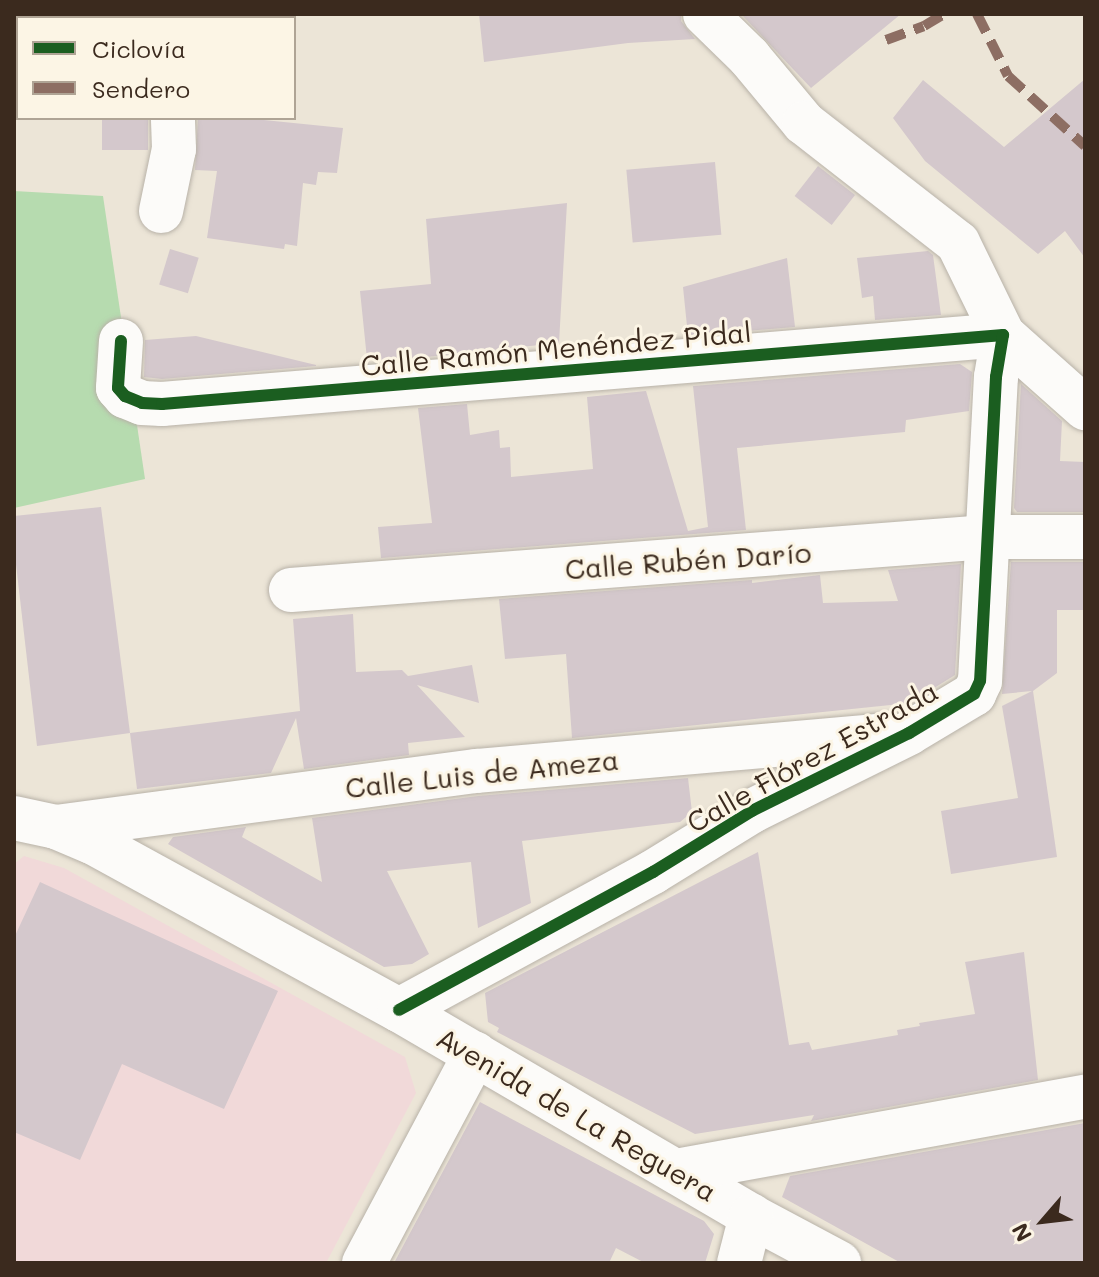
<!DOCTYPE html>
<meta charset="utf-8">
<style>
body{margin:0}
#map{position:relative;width:1099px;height:1277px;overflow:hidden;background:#ece5d7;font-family:Mali,sans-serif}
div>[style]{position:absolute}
.built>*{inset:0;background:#f1d9d9}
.green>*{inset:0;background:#b6dbaf}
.building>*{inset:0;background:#d4c8cc;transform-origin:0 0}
.roads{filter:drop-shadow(0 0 2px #b8b2a8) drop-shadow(0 0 2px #b8b2a8)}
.minor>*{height:44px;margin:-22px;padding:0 22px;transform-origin:22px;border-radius:22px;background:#fcfbf9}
.quiet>*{height:10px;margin-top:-5px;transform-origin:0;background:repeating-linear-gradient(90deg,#8d6e63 0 20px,transparent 0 30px)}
.cycleway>*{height:12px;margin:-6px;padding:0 6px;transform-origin:6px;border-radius:6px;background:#1b5e20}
span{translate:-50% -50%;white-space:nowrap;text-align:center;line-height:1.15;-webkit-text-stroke:6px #fcf5e5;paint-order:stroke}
.street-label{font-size:28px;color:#3b2a1e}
.frame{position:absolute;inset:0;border:16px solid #3b2a1e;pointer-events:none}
.legend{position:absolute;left:16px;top:16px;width:280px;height:104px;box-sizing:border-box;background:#fcf5e5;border:2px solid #afa495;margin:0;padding:10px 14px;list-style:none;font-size:24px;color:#3b2a1e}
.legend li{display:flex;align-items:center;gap:16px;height:40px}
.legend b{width:40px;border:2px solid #afa495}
.north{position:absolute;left:1003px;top:1181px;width:80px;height:80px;-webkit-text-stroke:6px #fcf5e5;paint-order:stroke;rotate:242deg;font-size:22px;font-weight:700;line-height:32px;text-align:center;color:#3b2a1e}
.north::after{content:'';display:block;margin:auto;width:28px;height:36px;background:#3b2a1e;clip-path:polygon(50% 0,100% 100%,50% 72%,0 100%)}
</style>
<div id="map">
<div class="built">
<div style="clip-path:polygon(24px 856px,64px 868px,405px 1057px,416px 1093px,326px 1263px,14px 1263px,14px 864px)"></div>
</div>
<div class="green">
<div style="clip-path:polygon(14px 191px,103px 196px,145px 479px,14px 508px)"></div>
</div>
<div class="building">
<div style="clip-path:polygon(479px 14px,681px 14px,681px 21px,695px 39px,628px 43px,484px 62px)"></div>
<div style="clip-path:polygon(741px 14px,901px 14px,811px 88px)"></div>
<div style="clip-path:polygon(1085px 79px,1085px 258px,1065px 231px,1038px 254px,925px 161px,893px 118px,923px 80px,1004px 147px)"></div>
<div style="left:102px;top:118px;width:46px;height:32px"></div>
<div style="clip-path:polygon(198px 118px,243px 118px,343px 128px,337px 173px,318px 172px,316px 185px,303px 183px,297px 246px,285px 244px,284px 249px,207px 238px,217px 171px,195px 170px)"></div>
<div style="left:715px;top:162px;width:73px;height:89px;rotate:85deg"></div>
<div style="left:818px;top:166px;width:47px;height:38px;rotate:38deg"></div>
<div style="clip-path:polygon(567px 203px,559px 343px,397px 360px,367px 359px,360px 291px,431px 284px,426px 219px)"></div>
<div style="left:170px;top:249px;width:30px;height:37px;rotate:17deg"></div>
<div style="clip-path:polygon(928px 251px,933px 255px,941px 315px,875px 320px,873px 296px,862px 298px,857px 258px)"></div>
<div style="clip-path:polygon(787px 258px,795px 327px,688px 336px,683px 287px)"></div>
<div style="clip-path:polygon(196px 336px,316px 365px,316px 366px,162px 379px,144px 377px,145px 340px)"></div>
<div style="clip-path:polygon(960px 364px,972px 372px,969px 411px,906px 420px,905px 432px,737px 448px,746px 530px,381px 558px,378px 527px,432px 523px,418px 408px,467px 404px,470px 435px,499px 430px,500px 448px,510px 447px,511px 477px,593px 469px,587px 397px,646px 391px,688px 531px,708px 527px,693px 386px)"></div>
<div style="clip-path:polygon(1021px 384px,1062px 421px,1060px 461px,1085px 462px,1085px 512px,1017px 512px,1014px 508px)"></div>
<div style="clip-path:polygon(101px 507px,130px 733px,37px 746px,14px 547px,14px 516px)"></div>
<div style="clip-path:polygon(1011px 562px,1085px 562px,1085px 610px,1057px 610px,1057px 673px,1033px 691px,1057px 857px,951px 874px,941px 811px,1018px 798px,1002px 706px,1032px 691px,1002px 694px)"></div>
<div style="clip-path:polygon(961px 564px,955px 675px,910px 703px,572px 738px,566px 654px,505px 659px,499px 599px,752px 580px,752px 583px,820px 575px,823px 603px,898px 601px,888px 570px)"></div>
<div style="clip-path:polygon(353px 614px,356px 672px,402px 670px,408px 676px,472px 665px,479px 703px,417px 685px,465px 737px,408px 743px,409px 755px,304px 769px,296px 718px,271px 773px,137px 789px,130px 733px,300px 711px,293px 619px)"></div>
<div style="clip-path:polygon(688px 778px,692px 812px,680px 822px,522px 841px,531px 903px,478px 928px,471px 862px,387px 871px,429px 954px,412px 964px,384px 967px,168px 844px,173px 837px,246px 827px,242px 837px,322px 882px,312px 818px,478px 796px)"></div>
<div style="clip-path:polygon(758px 852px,789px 1045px,809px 1042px,812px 1050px,898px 1035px,897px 1030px,920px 1026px,919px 1023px,975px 1014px,965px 962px,1024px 952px,1038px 1080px,811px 1121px,814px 1115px,695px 1134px,497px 1032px,499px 1028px,488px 1022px,485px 993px)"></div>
<div style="clip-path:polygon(40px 882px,278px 991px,224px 1109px,122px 1064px,80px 1160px,14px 1132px,14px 938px)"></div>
<div style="clip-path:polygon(480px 1102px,704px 1221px,714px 1234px,705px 1263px,645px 1263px,616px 1248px,609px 1263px,394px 1263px)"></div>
<div style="clip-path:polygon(1085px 1123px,1085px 1263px,901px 1263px,782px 1197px,790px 1176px)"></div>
</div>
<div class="roads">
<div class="minor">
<div style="left:161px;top:14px;width:4px;rotate:76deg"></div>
<div style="left:705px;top:14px;width:62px;rotate:44.3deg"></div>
<div style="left:749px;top:57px;width:86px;rotate:50.2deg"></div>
<div style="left:804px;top:123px;width:195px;rotate:37.9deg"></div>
<div style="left:958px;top:243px;width:102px;rotate:63.9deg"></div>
<div style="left:1003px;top:335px;width:110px;rotate:41.7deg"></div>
<div style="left:14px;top:49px;width:4px"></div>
<div style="left:161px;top:211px;width:63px;rotate:-78.2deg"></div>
<div style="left:174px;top:149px;width:31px;rotate:-92deg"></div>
<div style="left:121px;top:341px;width:47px;rotate:93.7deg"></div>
<div style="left:118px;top:388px;width:11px;rotate:49deg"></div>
<div style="left:125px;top:396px;width:18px;rotate:22deg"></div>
<div style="left:142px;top:403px;width:20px;rotate:3deg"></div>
<div style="left:162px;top:404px;width:844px;rotate:-4.69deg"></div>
<div style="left:291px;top:590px;width:698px;rotate:-4.35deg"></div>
<div style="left:987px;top:537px;width:98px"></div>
<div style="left:14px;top:818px;width:43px;rotate:12.1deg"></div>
<div style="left:56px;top:827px;width:39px;rotate:23deg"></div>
<div style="left:92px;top:842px;width:350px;rotate:28.7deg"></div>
<div style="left:399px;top:1010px;width:408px;rotate:30.3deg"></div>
<div style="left:751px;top:1216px;width:100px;rotate:28.1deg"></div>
<div style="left:56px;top:827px;width:425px;rotate:-7.6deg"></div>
<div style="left:477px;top:771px;width:411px;rotate:-5deg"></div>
<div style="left:399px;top:1010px;width:289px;rotate:-28.5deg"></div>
<div style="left:653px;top:872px;width:116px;rotate:-31.6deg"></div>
<div style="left:752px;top:811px;width:175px;rotate:-26.4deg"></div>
<div style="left:909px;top:733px;width:76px;rotate:-31deg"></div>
<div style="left:974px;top:694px;width:14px;rotate:-65deg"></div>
<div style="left:980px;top:681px;width:304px;rotate:-87deg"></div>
<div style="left:996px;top:377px;width:43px;rotate:-80.5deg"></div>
<div style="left:676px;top:1171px;width:416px;rotate:-10.3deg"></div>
<div style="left:364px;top:1263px;width:237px;rotate:-62deg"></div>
<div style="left:739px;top:1263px;width:49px;rotate:-75.7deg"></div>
</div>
</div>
<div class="quiet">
<div style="left:977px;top:14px;width:69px;rotate:63.4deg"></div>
<div style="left:1008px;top:76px;width:104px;rotate:42.3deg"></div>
<div style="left:886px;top:40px;width:40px;rotate:-20.2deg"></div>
<div style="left:924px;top:26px;width:23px;rotate:-31deg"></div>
</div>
<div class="cycleway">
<div style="left:121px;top:341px;width:47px;rotate:93.7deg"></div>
<div style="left:118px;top:388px;width:11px;rotate:49deg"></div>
<div style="left:125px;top:396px;width:18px;rotate:22deg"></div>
<div style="left:142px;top:403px;width:20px;rotate:3deg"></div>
<div style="left:162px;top:404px;width:844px;rotate:-4.69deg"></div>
<div style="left:1003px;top:335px;width:43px;rotate:99.5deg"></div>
<div style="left:996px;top:377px;width:304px;rotate:93deg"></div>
<div style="left:980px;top:681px;width:14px;rotate:115deg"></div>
<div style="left:974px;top:694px;width:76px;rotate:149deg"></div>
<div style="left:909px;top:733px;width:175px;rotate:153.6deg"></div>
<div style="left:752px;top:811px;width:116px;rotate:148.4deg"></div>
<div style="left:653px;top:872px;width:289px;rotate:151.5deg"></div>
</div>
<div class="street-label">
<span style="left:556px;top:348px;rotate:-5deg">Calle Ramón Menéndez Pidal</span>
<span style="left:688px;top:560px;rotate:-4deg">Calle Rubén Darío</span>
<span style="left:812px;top:756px;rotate:-29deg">Calle Flórez Estrada</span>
<span style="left:482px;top:773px;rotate:-6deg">Calle Luis de Ameza</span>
<span style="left:577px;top:1114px;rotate:30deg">Avenida de La Reguera</span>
</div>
<div class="frame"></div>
<ul class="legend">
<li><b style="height:10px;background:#1b5e20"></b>Ciclovía</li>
<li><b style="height:10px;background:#8d6e63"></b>Sendero</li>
</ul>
<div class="north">N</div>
</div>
